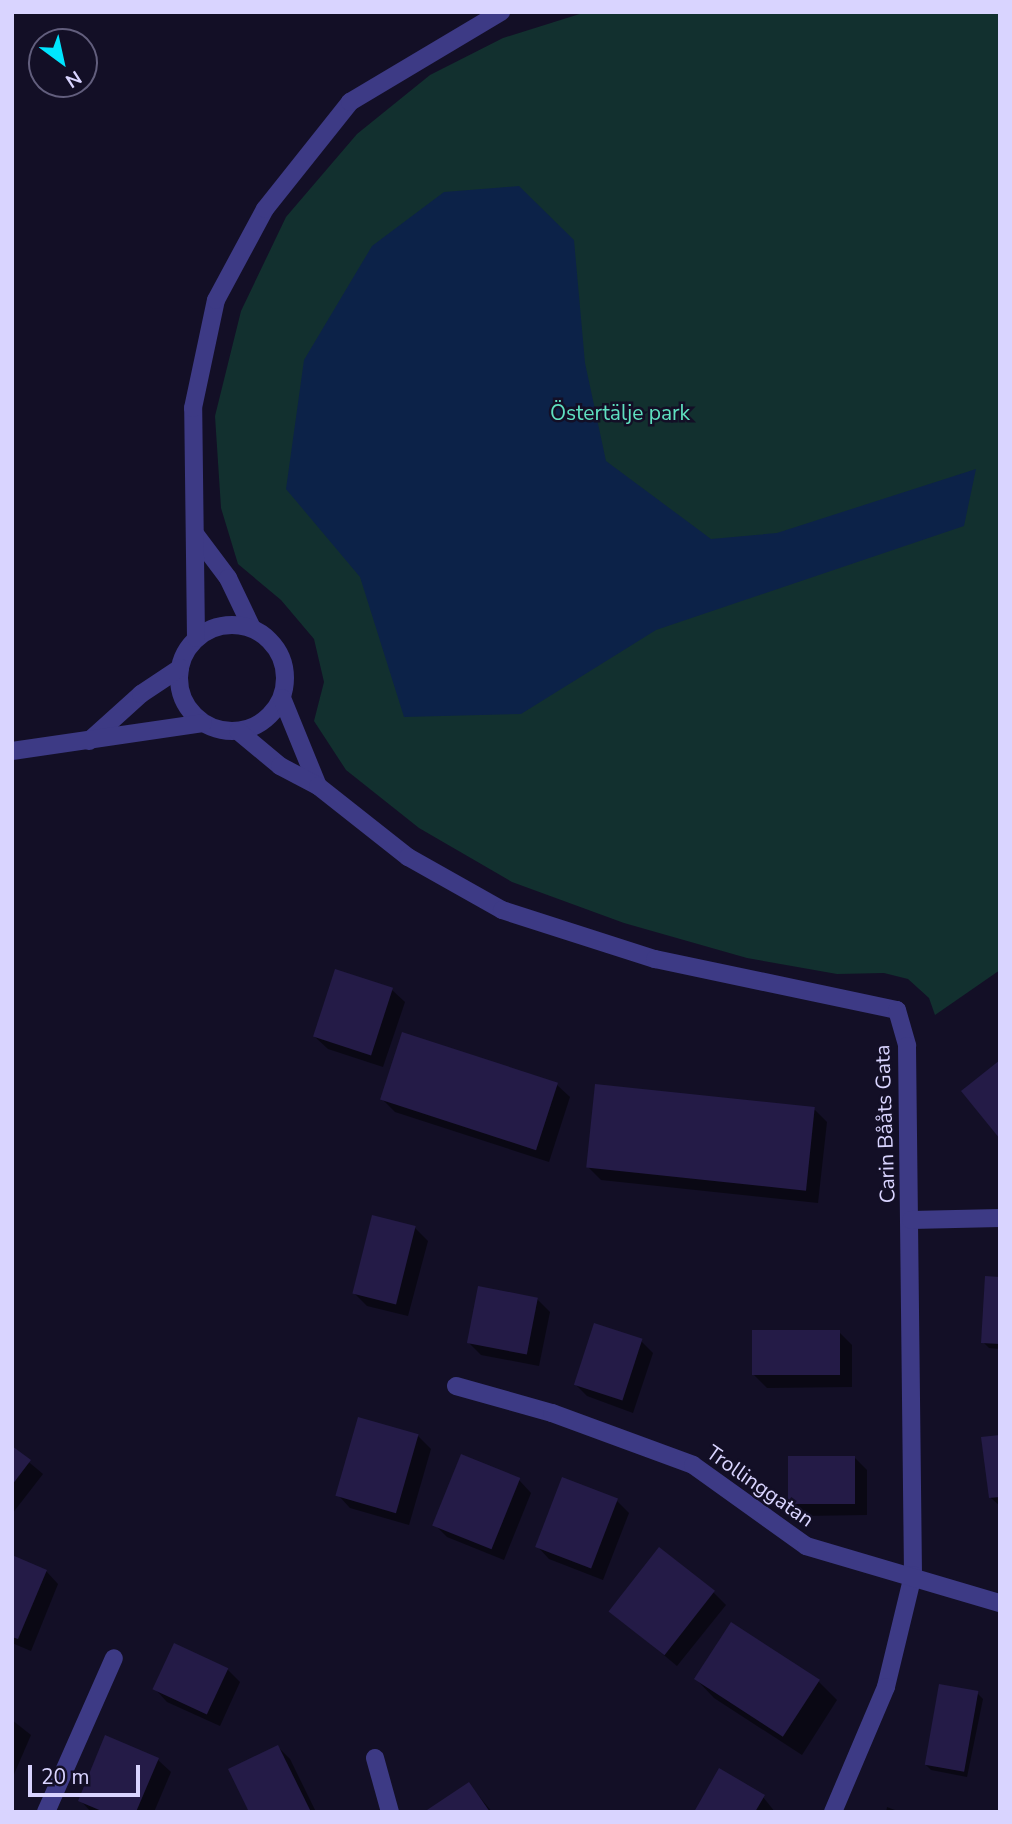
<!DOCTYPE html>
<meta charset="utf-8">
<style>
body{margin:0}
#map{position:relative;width:1012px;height:1824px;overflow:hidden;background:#130f26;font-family:"Nunito Sans",sans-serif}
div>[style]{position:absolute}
.green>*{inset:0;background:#12302f}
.water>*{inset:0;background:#0c2248}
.shadow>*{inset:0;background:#0007}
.building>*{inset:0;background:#241b47;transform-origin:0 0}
.street>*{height:18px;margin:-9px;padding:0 9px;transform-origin:9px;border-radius:9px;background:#3d3a85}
.street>.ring{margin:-9px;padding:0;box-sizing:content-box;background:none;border:18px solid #3d3a85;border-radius:50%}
span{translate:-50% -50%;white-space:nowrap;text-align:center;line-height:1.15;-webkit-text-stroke:5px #130f26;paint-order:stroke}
.park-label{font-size:21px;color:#5fe0c0}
.street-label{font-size:21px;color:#d9d4ff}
.frame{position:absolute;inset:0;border:14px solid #d9d4ff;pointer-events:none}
.north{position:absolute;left:28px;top:28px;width:70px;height:70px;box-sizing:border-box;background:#130f26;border:2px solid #625e7d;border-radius:50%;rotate:147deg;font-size:19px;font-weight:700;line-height:28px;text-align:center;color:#d9d4ff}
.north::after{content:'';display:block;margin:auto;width:24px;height:32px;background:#00e5ff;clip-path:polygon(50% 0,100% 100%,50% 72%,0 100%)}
.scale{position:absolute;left:28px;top:1765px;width:112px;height:32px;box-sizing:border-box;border:4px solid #d9d4ff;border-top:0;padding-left:9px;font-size:21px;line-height:24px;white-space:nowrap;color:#d9d4ff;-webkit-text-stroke:5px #130f26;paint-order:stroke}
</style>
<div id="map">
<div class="green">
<div style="clip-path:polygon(586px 12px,1000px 12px,1000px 970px,935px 1015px,929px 998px,908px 979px,884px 973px,837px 974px,747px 958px,624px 923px,512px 882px,419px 828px,346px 770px,314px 721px,324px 682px,314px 639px,281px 600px,238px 564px,221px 508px,215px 416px,241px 311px,286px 217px,357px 134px,430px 75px,503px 38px)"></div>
</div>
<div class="water">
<div style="clip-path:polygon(519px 186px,574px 240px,585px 363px,606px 461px,711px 539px,777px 533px,976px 469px,964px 526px,656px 630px,521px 714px,404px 717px,360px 577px,286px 489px,304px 360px,372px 246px,444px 192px)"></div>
</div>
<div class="shadow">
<div style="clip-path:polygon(392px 990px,405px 1002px,383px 1067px,328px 1049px,315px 1037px)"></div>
<div style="clip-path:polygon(557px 1085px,570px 1097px,549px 1162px,395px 1112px,382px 1099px)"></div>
<div style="clip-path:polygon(815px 1110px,827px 1122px,818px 1203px,601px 1180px,588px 1167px)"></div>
<div style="clip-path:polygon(415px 1228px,428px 1241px,408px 1316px,367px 1306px,354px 1293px)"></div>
<div style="clip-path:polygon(1000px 1279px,1000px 1349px,989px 1348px,983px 1342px)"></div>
<div style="clip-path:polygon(537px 1299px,550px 1312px,539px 1366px,481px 1355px,468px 1342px)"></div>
<div style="clip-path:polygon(839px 1332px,852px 1345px,852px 1387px,767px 1388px,754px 1375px)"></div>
<div style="clip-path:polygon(641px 1341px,653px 1353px,633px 1413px,587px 1396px,575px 1384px)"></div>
<div style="clip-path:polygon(418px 1436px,431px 1449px,409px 1525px,350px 1508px,338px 1495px)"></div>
<div style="clip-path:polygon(1000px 1436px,1000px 1506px,991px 1498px)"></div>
<div style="clip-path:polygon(12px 1448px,43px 1474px,12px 1514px)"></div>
<div style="clip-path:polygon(855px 1458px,867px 1470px,867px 1515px,802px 1516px,790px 1503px)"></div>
<div style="clip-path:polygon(519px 1480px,531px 1493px,504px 1560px,447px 1537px,434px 1524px)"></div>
<div style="clip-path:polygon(617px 1501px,629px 1513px,603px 1580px,549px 1559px,537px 1546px)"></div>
<div style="clip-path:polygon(12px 1557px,46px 1571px,58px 1584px,31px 1651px,12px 1643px)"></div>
<div style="clip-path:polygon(713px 1592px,726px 1605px,677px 1666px,611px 1611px)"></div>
<div style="clip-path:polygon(731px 1625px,819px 1682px,837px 1700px,802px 1755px,714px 1698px,696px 1679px)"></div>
<div style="clip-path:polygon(227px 1669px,240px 1682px,220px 1726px,167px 1702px,155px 1689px)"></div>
<div style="clip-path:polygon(977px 1693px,983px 1699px,967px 1777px,931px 1770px,925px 1764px)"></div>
<div style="clip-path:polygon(12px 1720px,31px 1735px,12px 1779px)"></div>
<div style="clip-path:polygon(278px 1747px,290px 1759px,316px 1812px,251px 1812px)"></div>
<div style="clip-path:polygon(158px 1760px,171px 1772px,154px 1812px,91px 1812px,80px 1800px)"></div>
<div style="clip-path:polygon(469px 1784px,492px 1812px,428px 1812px)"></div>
<div style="clip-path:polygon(763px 1797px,775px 1812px,696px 1812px)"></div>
<div style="clip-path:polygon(887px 1807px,900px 1812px,886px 1812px)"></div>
</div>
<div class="building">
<div style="left:335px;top:969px;width:61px;height:71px;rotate:18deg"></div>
<div style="left:402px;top:1032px;width:164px;height:71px;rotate:18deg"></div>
<div style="clip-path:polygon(1000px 1060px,1000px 1139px,961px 1091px)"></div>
<div style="left:595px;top:1084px;width:221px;height:84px;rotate:6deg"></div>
<div style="left:372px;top:1215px;width:45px;height:81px;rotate:14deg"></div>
<div style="clip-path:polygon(985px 1276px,1000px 1277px,1000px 1344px,981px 1343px)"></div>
<div style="left:478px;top:1286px;width:61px;height:58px;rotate:11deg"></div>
<div style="left:594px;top:1323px;width:51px;height:65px;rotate:18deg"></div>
<div style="left:840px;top:1330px;width:45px;height:88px;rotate:90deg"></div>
<div style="left:358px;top:1417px;width:63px;height:82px;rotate:16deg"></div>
<div style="clip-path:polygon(1000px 1435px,1000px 1497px,989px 1498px,981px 1437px)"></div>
<div style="clip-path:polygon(12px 1446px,31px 1460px,12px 1485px)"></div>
<div style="left:461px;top:1454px;width:64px;height:77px;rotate:22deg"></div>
<div style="left:788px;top:1456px;width:67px;height:48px"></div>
<div style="left:562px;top:1477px;width:60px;height:75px;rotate:21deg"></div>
<div style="left:659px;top:1547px;width:71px;height:82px;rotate:38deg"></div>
<div style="clip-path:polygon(12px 1555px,47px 1570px,18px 1639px,12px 1637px)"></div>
<div style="left:731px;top:1622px;width:106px;height:68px;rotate:33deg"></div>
<div style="left:174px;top:1643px;width:60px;height:51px;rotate:25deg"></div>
<div style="left:939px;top:1684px;width:40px;height:82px;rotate:10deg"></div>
<div style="clip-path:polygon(105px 1735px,159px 1758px,136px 1812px,104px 1812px,78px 1801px)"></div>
<div style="clip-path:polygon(278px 1745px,311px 1812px,249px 1812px,228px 1769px)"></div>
<div style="clip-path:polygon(719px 1768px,765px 1795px,755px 1812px,694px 1812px)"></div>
<div style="clip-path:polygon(469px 1782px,490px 1812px,424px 1812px)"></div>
</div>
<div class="street">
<div style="left:195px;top:534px;width:55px;rotate:53.1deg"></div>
<div style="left:228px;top:578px;width:55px;rotate:64.4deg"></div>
<div class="ring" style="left:179px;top:625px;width:88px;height:88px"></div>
<div style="left:196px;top:638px;width:230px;rotate:-90.7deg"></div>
<div style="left:193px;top:408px;width:110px;rotate:-78deg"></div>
<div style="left:216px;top:300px;width:103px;rotate:-61.7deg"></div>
<div style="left:265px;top:209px;width:137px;rotate:-51.5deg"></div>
<div style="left:350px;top:102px;width:176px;rotate:-30.8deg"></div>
<div style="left:282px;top:698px;width:95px;rotate:67.8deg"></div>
<div style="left:238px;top:731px;width:55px;rotate:39.8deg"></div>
<div style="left:280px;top:766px;width:43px;rotate:27.8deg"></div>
<div style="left:318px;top:786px;width:115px;rotate:38.3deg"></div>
<div style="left:408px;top:857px;width:108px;rotate:29.4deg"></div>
<div style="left:502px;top:910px;width:161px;rotate:17.8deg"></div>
<div style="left:655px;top:959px;width:247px;rotate:11.9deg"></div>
<div style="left:897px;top:1010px;width:37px;rotate:74deg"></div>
<div style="left:907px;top:1046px;width:529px;rotate:89.35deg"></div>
<div style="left:913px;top:1575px;width:115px;rotate:103.6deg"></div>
<div style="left:886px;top:1687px;width:136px;rotate:113deg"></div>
<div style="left:89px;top:741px;width:70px;rotate:-42.1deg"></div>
<div style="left:141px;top:694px;width:47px;rotate:-33.7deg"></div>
<div style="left:12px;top:751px;width:193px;rotate:-8.3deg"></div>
<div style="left:911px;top:1220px;width:89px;rotate:-1.3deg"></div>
<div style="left:456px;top:1386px;width:100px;rotate:15.7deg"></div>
<div style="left:552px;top:1413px;width:150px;rotate:20.2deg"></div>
<div style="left:693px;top:1465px;width:139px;rotate:35.6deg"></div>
<div style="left:806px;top:1546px;width:202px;rotate:16.4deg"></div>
<div style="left:375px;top:1758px;width:56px;rotate:74.5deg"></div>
<div style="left:46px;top:1812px;width:168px;rotate:-66.2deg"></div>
</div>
<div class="park-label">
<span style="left:620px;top:413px">Östertälje park</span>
</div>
<div class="street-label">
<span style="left:885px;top:1124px;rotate:-92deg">Carin Bååts Gata</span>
<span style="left:760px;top:1486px;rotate:35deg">Trollinggatan</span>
</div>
<div class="frame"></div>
<div class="north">N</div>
<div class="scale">20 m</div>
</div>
